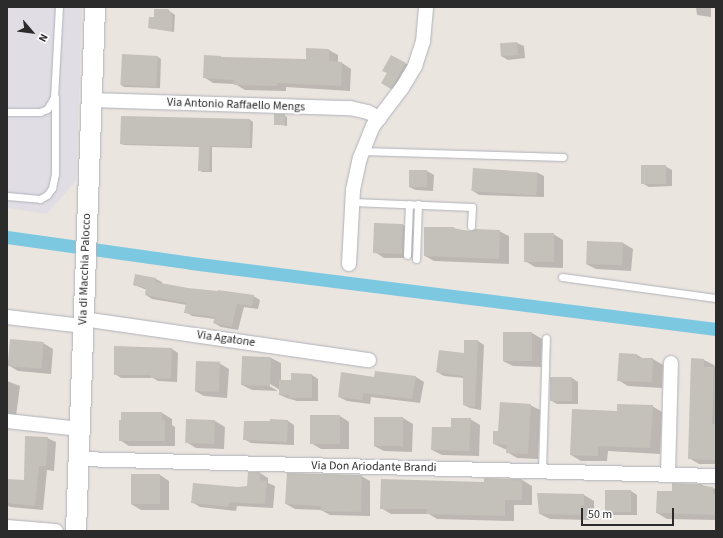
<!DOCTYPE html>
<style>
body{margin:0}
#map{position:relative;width:723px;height:538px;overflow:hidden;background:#ebe5df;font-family:"Source Sans 3",sans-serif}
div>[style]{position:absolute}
.industrial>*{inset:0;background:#e0dee4}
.shadow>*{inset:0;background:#0003}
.canal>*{height:13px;margin:-6.5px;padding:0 6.5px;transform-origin:6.5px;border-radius:6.5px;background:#7dc8e1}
.building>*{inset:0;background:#c4c0ba;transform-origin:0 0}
.roads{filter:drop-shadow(0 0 1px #afb1ba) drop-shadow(0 0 1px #afb1ba)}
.lane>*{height:7px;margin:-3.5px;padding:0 3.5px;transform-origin:3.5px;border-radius:3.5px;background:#fff}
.street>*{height:14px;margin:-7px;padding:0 7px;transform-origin:7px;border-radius:7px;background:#fff}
.secondary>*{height:20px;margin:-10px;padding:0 10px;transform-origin:10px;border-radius:10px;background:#fff}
span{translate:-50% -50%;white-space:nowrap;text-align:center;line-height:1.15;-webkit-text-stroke:4px #fff;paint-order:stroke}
.street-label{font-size:12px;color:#2b2b2b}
.frame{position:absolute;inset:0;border:8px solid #2b2b2b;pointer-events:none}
.north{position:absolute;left:12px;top:12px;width:40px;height:40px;-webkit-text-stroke:3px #fff;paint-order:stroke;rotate:118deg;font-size:11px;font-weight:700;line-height:16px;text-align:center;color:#2b2b2b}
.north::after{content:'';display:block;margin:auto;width:14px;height:18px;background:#2b2b2b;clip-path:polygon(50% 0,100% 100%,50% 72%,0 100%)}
.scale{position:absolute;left:581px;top:508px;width:93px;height:18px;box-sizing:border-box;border:2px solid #2b2b2b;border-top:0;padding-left:5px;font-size:12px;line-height:14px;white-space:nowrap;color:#2b2b2b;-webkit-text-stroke:3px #fff;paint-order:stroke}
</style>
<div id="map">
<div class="industrial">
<div style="clip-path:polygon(7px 7px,82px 7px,76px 181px,47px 214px,7px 208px)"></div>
</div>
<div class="shadow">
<div style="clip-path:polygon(696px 7px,711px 8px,711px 17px,697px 15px)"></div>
<div style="clip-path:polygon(168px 10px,175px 15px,174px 32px,149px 28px,155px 18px)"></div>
<div style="clip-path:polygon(517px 43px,524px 46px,525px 58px,508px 60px,501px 56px,501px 44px)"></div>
<div style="clip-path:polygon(329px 50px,338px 55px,338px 63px,342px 63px,351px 69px,350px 91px,286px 87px,286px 91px,245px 90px,235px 84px,213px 83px,204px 77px,221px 57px,224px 58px,307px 60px)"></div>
<div style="clip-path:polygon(123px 55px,158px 57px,161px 59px,160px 88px,124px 87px,121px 85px)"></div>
<div style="clip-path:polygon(392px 56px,412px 67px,397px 92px,382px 83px,388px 73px)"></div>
<div style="clip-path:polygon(284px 115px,287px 117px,287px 126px,274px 124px)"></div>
<div style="clip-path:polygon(122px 117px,250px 120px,253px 122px,252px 148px,212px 147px,212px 172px,202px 172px,199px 170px,200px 147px,124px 145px,121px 144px)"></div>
<div style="clip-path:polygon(665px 166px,672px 170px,672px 186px,649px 187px,642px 183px)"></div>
<div style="clip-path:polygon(474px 170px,538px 173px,544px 176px,544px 197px,479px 195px,473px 191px)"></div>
<div style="clip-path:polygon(410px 171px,427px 171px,434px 175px,433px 191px,416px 190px,409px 187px)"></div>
<div style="clip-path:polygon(403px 225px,413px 230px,412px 258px,384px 258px,375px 252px)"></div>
<div style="clip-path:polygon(453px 228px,471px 232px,499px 231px,509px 236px,509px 264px,434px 261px,425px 256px)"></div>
<div style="clip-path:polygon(553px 234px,563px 240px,563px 268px,535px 267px,525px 261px)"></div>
<div style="clip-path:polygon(623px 243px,633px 249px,631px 271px,596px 269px,586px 264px)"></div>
<div style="clip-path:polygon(136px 275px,156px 279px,162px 282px,162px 284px,188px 289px,253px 296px,260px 300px,258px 309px,244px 307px,238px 330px,221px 327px,214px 323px,215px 319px,192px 316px,186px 312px,187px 305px,152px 299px,146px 295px,147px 290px,134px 285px)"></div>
<div style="clip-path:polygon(532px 333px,542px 339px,541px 367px,513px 366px,503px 361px)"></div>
<div style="clip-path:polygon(478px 341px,484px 345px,481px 410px,470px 408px,464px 405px,464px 378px,444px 376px,437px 372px,465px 354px)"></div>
<div style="clip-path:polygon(43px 343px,53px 349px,51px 374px,18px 371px,8px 365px)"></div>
<div style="clip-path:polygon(172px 349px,178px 353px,177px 382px,158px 381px,153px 378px,121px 378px,115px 374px)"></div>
<div style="clip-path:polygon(637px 355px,644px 359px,653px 359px,663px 365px,662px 388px,628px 386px,618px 380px)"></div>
<div style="clip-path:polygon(243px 357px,271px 358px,281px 363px,281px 381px,292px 381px,312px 375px,318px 379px,318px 401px,297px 401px,287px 398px,280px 395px,280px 390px,267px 382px,266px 384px,278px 391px,252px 390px,242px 385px)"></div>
<div style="clip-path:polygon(692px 359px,704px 360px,714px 365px,716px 369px,716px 464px,699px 464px,689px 458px)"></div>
<div style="clip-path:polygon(219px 363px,229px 369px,227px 398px,204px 396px,195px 391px)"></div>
<div style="clip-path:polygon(376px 372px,416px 377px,424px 382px,420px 403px,371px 397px,370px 404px,347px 401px,339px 397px,375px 378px)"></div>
<div style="clip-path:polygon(551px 378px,572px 378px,578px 382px,578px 404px,557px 404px,550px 400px)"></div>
<div style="clip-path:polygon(7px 381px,20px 386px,16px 416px,7px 419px)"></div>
<div style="clip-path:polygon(530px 405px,540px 410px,538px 459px,517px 458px,507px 452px,507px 450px,494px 444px,499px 432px)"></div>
<div style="clip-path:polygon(652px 406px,662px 412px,660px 454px,608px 451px,607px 461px,581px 461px,571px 455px,618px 412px)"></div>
<div style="clip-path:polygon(162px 413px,172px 419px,172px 425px,175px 427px,175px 446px,129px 446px,120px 440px)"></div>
<div style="clip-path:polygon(340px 416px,349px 422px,349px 449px,321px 449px,311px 443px)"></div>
<div style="clip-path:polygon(403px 418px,413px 424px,412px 452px,384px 451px,374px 446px)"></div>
<div style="clip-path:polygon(470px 419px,480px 425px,479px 456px,442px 455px,432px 450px,452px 428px)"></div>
<div style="clip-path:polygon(187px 420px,215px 421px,225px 427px,224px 449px,196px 448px,186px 442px)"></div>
<div style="clip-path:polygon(288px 421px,294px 425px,294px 445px,251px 443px,244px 439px)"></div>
<div style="clip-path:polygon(47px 438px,56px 442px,54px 471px,47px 470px,43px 510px,10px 507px,7px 505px,7px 480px,25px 481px)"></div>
<div style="clip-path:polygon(260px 473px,268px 478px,268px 483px,275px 486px,273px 508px,237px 506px,236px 511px,200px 507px,192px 502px,238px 488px,248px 487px)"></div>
<div style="clip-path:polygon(160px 475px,169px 481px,169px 510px,141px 510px,131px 504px)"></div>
<div style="clip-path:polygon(361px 476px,370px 481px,370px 516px,330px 515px,321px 510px,295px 509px,286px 504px)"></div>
<div style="clip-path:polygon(485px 479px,522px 480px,532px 486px,532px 505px,514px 505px,514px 521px,437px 519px,429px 514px,391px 514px,381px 508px,485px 483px)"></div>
<div style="clip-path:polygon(702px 485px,716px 489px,716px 520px,667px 519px,657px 513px,673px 492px)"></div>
<div style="clip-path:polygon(631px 491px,637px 495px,637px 515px,612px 515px,606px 511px)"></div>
<div style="clip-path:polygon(538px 494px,584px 495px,594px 501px,594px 510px,590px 510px,590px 520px,550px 519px,540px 514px)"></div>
</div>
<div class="canal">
<div style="left:7px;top:237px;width:186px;rotate:8deg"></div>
<div style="left:191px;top:263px;width:529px;rotate:7.17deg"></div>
</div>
<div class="building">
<div style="clip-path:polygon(154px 9px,169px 9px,168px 12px,172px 12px,172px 31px,148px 28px,149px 17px,154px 17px)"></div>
<div style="left:517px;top:42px;width:13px;height:17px;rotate:86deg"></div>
<div style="clip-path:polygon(306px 48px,329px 49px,329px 61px,342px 62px,341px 86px,277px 83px,277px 86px,234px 85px,234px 80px,203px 78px,204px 55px,221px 56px,221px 57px,306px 59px)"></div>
<div style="left:122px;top:54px;width:36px;height:31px;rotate:3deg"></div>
<div style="clip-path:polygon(391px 55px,406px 63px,391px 89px,381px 83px,387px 73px,382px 71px)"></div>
<div style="left:274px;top:114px;width:11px;height:11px"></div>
<div style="clip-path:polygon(121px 116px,250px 119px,250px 147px,210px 146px,209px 171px,198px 171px,199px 146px,120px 144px)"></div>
<div style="left:641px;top:165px;width:25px;height:19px"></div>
<div style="left:473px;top:168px;width:65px;height:23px;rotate:4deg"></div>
<div style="left:409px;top:170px;width:18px;height:17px"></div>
<div style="left:374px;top:223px;width:29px;height:30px;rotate:2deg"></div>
<div style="clip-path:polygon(424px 227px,454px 227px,454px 229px,471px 231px,475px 229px,500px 230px,499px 259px,424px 256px)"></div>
<div style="left:524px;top:233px;width:30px;height:29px"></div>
<div style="left:587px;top:241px;width:36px;height:23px;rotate:2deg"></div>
<div style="clip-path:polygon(135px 274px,156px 278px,155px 282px,188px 288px,218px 291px,218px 290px,254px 295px,252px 306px,237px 304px,232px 327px,213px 323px,215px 317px,184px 313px,186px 303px,145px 295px,146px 288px,133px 285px)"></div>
<div style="left:503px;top:332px;width:29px;height:29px"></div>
<div style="left:10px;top:339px;width:34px;height:27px;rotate:5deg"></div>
<div style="clip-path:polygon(464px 340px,478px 340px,475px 407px,463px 405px,463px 376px,436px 372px,439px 350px,464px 353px)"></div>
<div style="clip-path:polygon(114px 346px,172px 348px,171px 379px,151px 378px,151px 375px,114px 375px)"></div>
<div style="clip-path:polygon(619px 353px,637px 354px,637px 358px,653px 358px,652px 382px,617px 381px)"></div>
<div style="left:242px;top:356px;width:29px;height:29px;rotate:2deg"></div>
<div style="clip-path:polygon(691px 358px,704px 359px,704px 367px,714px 367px,712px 424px,716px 424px,715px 460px,688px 459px)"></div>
<div style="left:196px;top:361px;width:24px;height:30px;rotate:2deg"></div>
<div style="clip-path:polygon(375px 371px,416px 376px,412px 399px,363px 393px,362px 400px,338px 397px,341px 372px,374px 377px)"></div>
<div style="clip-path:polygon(291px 373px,312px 374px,312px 398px,289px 398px,289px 395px,279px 395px,279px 380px,291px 380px)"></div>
<div style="left:550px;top:377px;width:22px;height:24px"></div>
<div style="clip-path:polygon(500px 402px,531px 404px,528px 454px,506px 453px,507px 445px,493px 444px,493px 431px,498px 431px)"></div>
<div style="clip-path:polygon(617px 404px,653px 405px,650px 448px,598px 446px,598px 456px,570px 455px,572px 409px,617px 411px)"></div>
<div style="clip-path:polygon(121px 412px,162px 412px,162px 420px,165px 420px,165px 441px,119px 441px,119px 420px,121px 420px)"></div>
<div style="left:310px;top:415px;width:30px;height:29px"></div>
<div style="left:374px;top:417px;width:29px;height:29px"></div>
<div style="clip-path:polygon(451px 418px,471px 418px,469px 451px,431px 450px,432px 427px,451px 427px)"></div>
<div style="left:186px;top:419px;width:29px;height:24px;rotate:2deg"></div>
<div style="clip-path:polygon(270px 419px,288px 420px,287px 442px,243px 440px,244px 421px,270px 421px)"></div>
<div style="clip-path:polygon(25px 436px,48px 437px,46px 466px,39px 466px,35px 506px,7px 503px,7px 479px,24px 480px)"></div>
<div style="clip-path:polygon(248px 472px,260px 472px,260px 480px,267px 481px,265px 504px,229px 502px,228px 507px,191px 503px,193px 483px,238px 487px,247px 486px)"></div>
<div style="clip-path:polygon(287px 473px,362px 475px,361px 512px,321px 511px,321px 506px,285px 504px)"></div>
<div style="left:131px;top:474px;width:29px;height:30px"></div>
<div style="clip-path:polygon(484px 478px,522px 479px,522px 500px,505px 500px,505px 516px,426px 514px,427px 509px,380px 509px,381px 479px,484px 482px)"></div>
<div style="clip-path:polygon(672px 483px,702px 484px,702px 486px,713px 487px,713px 494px,716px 494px,716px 515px,656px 513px,657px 491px,672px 491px)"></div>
<div style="left:605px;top:490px;width:26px;height:22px"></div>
<div style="clip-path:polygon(537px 493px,584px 494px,584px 505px,581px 505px,581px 515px,539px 514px)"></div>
</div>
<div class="roads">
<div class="lane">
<div style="left:7px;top:112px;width:33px"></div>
<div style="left:40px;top:112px;width:8px;rotate:-23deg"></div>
<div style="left:47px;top:109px;width:13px;rotate:-58deg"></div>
<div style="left:54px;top:98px;width:91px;rotate:-86.9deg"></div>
<div style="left:362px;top:151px;width:201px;rotate:1.7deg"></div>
<div style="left:7px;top:196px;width:33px;rotate:5deg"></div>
<div style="left:40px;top:199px;width:8px;rotate:-30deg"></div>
<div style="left:47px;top:195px;width:9px;rotate:-54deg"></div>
<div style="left:52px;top:188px;width:14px;rotate:-78deg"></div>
<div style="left:55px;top:174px;width:77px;rotate:-90deg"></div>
<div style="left:353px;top:202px;width:119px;rotate:2.4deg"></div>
<div style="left:472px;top:207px;width:19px;rotate:93deg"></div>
<div style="left:407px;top:255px;width:51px;rotate:-87.8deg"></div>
<div style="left:416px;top:259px;width:55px;rotate:-87.9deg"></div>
<div style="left:562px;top:277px;width:155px;rotate:7.8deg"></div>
<div style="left:542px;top:471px;width:133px;rotate:-88.3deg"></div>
</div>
<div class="street">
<div style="left:91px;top:100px;width:259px;rotate:1.8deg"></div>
<div style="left:350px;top:108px;width:18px;rotate:13deg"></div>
<div style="left:368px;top:112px;width:13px;rotate:29deg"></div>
<div style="left:349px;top:264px;width:74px;rotate:-86.9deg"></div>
<div style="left:353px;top:190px;width:33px;rotate:-78deg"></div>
<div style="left:360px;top:158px;width:35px;rotate:-68deg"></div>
<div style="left:373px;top:126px;width:48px;rotate:-52.7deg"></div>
<div style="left:402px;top:88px;width:26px;rotate:-59deg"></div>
<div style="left:415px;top:66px;width:25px;rotate:-72deg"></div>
<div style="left:423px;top:42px;width:35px;rotate:-85deg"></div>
<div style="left:7px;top:317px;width:77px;rotate:6.8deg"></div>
<div style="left:83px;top:319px;width:289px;rotate:8.2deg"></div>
<div style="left:7px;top:421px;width:73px;rotate:6.3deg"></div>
<div style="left:79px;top:459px;width:637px;rotate:1.53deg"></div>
<div style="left:668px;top:475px;width:112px;rotate:-88.5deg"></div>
<div style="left:7px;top:527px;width:49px;rotate:4.7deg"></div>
</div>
<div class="secondary">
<div style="left:76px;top:531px;width:524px;rotate:-87.92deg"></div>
</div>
</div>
<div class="street-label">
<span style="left:236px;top:105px;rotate:2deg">Via Antonio Raffaello Mengs</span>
<span style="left:85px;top:269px;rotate:-88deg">Via di Macchia Palocco</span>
<span style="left:226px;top:339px;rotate:8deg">Via Agatone</span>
<span style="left:374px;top:467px;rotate:1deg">Via Don Ariodante Brandi</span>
</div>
<div class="frame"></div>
<div class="north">N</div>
<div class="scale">50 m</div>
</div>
